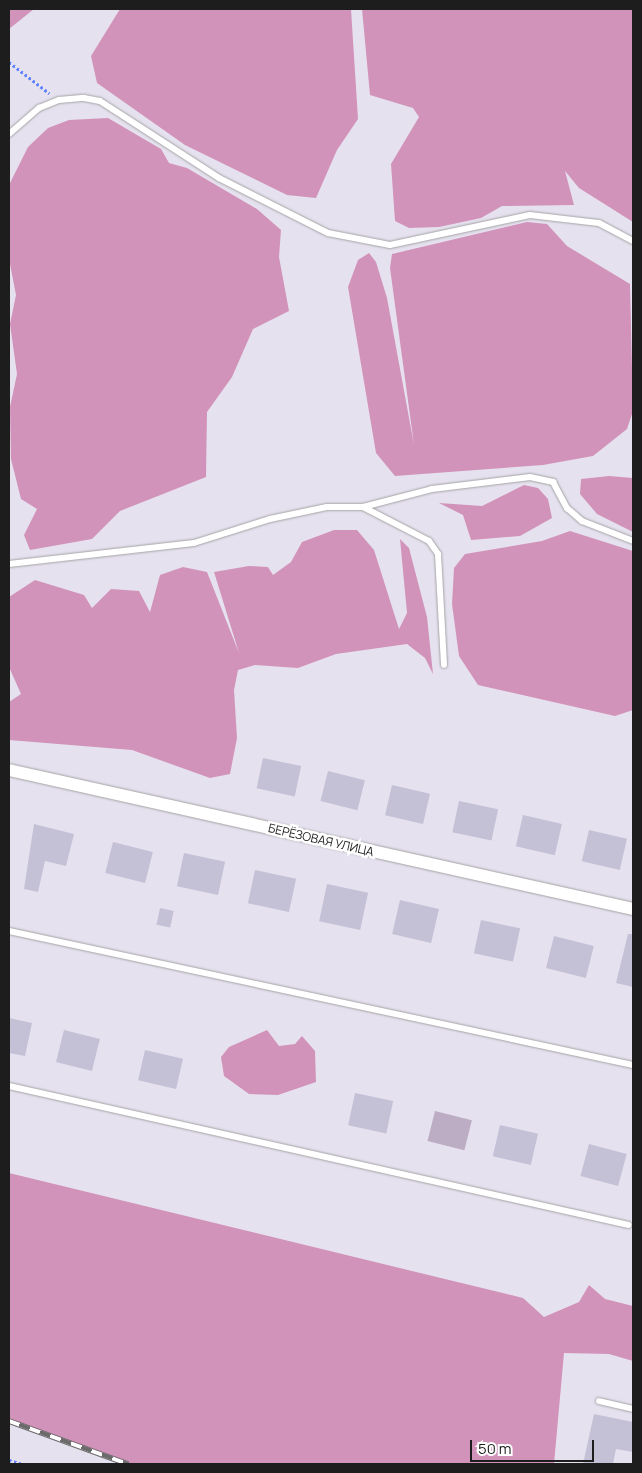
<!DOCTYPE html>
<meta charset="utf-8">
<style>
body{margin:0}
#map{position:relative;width:642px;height:1473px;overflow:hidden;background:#e6e1ef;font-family:Manrope,sans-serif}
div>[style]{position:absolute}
.construction>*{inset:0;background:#bcacc4;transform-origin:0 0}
.forest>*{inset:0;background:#d293ba}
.building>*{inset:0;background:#c4c1d6;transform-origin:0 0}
.path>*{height:3px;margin-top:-1.5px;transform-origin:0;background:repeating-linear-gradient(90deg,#6285ff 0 2.5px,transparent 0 5px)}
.roads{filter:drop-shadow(0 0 1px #a4a4a4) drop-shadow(0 0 1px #a4a4a4)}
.lane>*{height:6px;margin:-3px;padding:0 3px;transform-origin:3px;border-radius:3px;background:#fff}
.street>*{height:12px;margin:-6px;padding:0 6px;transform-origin:6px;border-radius:6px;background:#fff}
.rail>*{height:5.5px;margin-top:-2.75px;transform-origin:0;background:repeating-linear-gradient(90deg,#fff 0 11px,#6b6b6b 0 22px);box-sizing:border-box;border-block:1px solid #6b6b6b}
span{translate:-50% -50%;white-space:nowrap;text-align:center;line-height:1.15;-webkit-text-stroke:5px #fff;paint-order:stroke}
.street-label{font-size:12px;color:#1d1d1d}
.frame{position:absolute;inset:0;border:10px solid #1d1d1d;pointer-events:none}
.scale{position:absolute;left:470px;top:1440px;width:124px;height:22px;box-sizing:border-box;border:2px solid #1d1d1d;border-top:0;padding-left:6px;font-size:15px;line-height:18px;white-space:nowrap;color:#1d1d1d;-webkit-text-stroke:4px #fff;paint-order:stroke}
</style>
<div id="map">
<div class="construction">
<div style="left:435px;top:1111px;width:38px;height:31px;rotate:14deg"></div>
</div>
<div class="forest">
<div style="clip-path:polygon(9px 9px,34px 9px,9px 29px)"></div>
<div style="clip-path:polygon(120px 9px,351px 9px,358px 119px,337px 150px,316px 198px,287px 195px,185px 145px,97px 83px,91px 56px)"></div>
<div style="clip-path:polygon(362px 9px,633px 9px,633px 222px,579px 188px,565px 171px,574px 205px,502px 206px,481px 218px,439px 227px,409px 228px,395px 221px,391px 164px,419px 117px,413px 108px,370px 95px)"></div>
<div style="clip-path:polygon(108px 118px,161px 149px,169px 163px,187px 168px,257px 209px,281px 230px,279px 257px,289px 311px,253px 329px,232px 377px,207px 412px,206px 477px,120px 511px,92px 539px,30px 550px,24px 535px,37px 509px,21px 499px,11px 459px,10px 407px,17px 374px,10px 324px,16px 295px,9px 259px,9px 185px,28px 147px,48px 128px,69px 120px)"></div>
<div style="clip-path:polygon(527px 222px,547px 224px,567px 246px,630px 284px,633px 411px,627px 429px,593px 456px,543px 465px,395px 476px,376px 453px,348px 287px,358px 260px,369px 253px,376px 262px,387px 298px,414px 445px,390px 268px,392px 254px)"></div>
<div style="clip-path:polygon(609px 476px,633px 478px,633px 532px,597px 514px,580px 494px,581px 479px)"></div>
<div style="clip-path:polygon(524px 485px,538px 488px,548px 499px,552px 518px,520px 536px,471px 540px,463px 515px,439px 503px,482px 506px)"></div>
<div style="clip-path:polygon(334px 530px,357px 530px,374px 550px,399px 629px,407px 613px,400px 539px,409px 548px,427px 617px,433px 674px,425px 658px,407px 644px,336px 654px,298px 668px,255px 665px,238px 670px,234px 690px,237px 738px,230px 774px,210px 778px,132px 750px,9px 740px,9px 702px,21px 694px,9px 667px,9px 597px,35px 580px,84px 595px,92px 608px,111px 589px,139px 591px,150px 612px,160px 575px,183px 567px,207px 572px,239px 653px,214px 572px,249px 566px,268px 567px,273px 575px,291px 562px,302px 542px)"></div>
<div style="clip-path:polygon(570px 531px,633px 551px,633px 710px,615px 716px,478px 685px,459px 656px,452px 604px,454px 568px,465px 554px,542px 541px)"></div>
<div style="clip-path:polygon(267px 1030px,279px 1046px,295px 1044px,302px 1036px,315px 1051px,316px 1082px,278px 1095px,249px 1094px,224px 1076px,221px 1057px,229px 1047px)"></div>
<div style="clip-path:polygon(9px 1173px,523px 1298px,544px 1317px,579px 1302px,589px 1285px,605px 1299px,633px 1306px,633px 1361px,609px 1354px,564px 1353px,554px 1464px,128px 1464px,9px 1421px)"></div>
</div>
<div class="building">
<div style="left:263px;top:758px;width:39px;height:31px;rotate:12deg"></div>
<div style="left:328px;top:771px;width:38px;height:31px;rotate:14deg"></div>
<div style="left:392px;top:785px;width:39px;height:31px;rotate:13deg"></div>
<div style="left:459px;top:801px;width:40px;height:32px;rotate:12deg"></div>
<div style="left:523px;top:815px;width:40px;height:32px;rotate:13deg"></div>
<div style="clip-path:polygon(34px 824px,74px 834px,66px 866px,45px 861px,38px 892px,24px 889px)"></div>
<div style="left:589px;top:830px;width:39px;height:32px;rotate:13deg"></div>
<div style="left:113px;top:842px;width:41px;height:32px;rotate:14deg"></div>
<div style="left:184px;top:853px;width:42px;height:34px;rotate:12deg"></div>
<div style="left:255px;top:870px;width:42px;height:34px;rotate:12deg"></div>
<div style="left:327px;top:884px;width:42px;height:38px;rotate:12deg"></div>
<div style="left:400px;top:900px;width:40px;height:35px;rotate:13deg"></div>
<div style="left:160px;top:908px;width:14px;height:17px;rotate:12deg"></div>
<div style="left:481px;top:920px;width:40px;height:34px;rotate:12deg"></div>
<div style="clip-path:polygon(628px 934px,633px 934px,633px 987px,616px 983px)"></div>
<div style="left:554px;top:936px;width:41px;height:33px;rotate:14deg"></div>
<div style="clip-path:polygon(9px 1018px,32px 1023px,25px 1056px,9px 1053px)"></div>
<div style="left:64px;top:1030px;width:37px;height:33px;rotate:14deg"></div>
<div style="left:145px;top:1050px;width:39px;height:31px;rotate:13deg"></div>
<div style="left:355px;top:1093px;width:39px;height:33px;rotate:12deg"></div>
<div style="left:500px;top:1125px;width:39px;height:32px;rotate:13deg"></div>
<div style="left:589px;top:1144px;width:39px;height:33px;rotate:15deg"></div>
<div style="clip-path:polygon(594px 1414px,633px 1422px,633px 1452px,616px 1449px,613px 1464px,583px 1464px)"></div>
</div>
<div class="path">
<div style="left:9px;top:62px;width:51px;rotate:37.8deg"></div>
<div style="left:9px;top:1460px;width:15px;rotate:16deg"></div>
</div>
<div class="roads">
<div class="lane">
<div style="left:9px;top:134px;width:40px;rotate:-41deg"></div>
<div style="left:39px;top:108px;width:22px;rotate:-22deg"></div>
<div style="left:59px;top:100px;width:25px;rotate:-5deg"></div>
<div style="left:84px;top:98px;width:16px;rotate:11deg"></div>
<div style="left:100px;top:101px;width:142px;rotate:32.9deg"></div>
<div style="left:219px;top:178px;width:122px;rotate:26.8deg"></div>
<div style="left:328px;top:233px;width:63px;rotate:11deg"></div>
<div style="left:390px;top:245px;width:143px;rotate:-12.1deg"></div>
<div style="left:530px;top:215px;width:69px;rotate:6.6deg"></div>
<div style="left:599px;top:223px;width:38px;rotate:28deg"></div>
<div style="left:363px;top:507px;width:71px;rotate:-14.6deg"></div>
<div style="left:432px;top:489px;width:99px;rotate:-7deg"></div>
<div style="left:530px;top:477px;width:24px;rotate:12deg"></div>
<div style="left:553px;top:482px;width:30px;rotate:62deg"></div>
<div style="left:567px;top:508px;width:20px;rotate:41deg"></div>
<div style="left:582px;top:521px;width:55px;rotate:21.4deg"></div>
<div style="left:9px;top:564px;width:186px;rotate:-6.5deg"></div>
<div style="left:194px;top:543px;width:80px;rotate:-17.5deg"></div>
<div style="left:270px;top:519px;width:58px;rotate:-11.9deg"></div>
<div style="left:327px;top:507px;width:36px"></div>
<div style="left:363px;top:507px;width:74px;rotate:27.3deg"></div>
<div style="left:429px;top:541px;width:16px;rotate:55deg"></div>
<div style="left:438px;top:554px;width:111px;rotate:86.9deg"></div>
<div style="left:9px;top:931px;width:638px;rotate:12.12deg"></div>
<div style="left:9px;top:1086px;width:635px;rotate:12.64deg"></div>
<div style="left:599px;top:1401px;width:35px;rotate:13deg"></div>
</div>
<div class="street">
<div style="left:9px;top:770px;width:639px;rotate:12.56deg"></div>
</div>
</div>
<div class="rail">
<div style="left:9px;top:1421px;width:127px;rotate:19.9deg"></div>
</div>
<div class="street-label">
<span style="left:321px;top:840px;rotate:13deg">БЕРЁЗОВАЯ УЛИЦА</span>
</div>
<div class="frame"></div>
<div class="scale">50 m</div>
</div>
